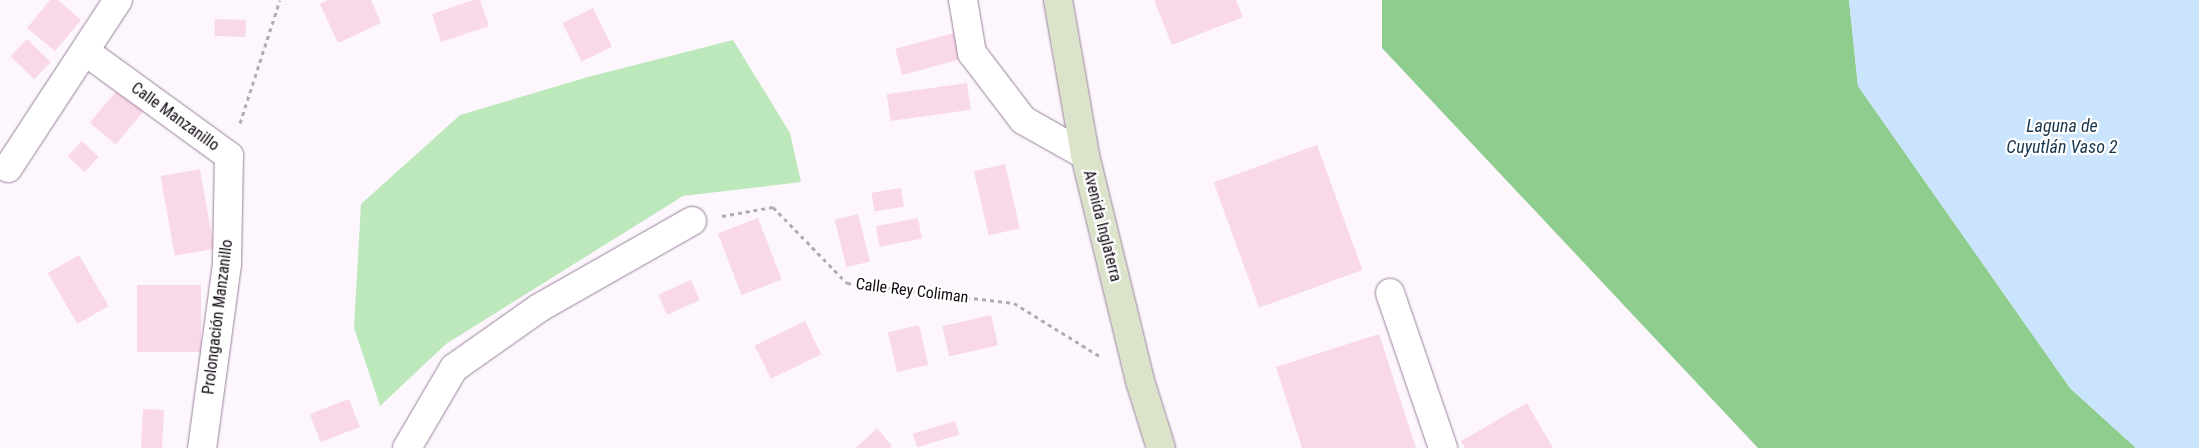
<!DOCTYPE html>
<meta charset="utf-8">
<style>
body{margin:0}
#map{position:relative;width:2199px;height:448px;overflow:hidden;background:#fdf7fd;font-family:"Roboto Condensed",sans-serif}
div>[style]{position:absolute}
.green>*{inset:0;background:#bce8bb}
.forest>*{inset:0;background:#8ecd8e}
.water>*{inset:0;background:#c9e4fc}
.building>*{inset:0;background:#f9d8ea;transform-origin:0 0}
.path>*{height:3px;margin-top:-1.5px;transform-origin:0;background:repeating-linear-gradient(90deg,#b2abb3 0 4px,transparent 0 8px)}
.roads{filter:drop-shadow(0 0 1px #9a809b) drop-shadow(0 0 1px #9a809b)}
.street>*{height:28px;margin:-14px;padding:0 14px;transform-origin:14px;border-radius:14px;background:#fff}
.secondary>*{height:28px;margin:-14px;padding:0 14px;transform-origin:14px;border-radius:14px;background:#dbe4cb}
span{translate:-50% -50%;white-space:nowrap;text-align:center;line-height:1.15;-webkit-text-stroke:4.5px #fff;paint-order:stroke}
.street-label{font-size:16px;color:#130a14}
.water-label{font-size:18px;color:#17354d;font-style:italic}
</style>
<div id="map">
<div class="green">
<div style="clip-path:polygon(733px 40px,790px 133px,801px 182px,683px 196px,446px 344px,380px 406px,354px 328px,361px 204px,460px 115px,588px 77px)"></div>
</div>
<div class="forest">
<div style="clip-path:polygon(1382px 0,1849px 0,1858px 86px,2070px 388px,2136px 448px,1758px 448px,1382px 48px)"></div>
</div>
<div class="water">
<div style="clip-path:polygon(1849px 0,2199px 0,2199px 448px,2136px 448px,2070px 388px,1858px 86px)"></div>
</div>
<div class="building">
<div style="clip-path:polygon(50px 0,58px 0,81px 20px,55px 51px,27px 28px)"></div>
<div style="clip-path:polygon(328px 0,371px 0,381px 23px,338px 43px,320px 4px)"></div>
<div style="clip-path:polygon(473px 0,480px 0,489px 26px,441px 42px,432px 14px)"></div>
<div style="clip-path:polygon(1154px 0,1236px 0,1243px 17px,1172px 45px)"></div>
<div style="left:593px;top:8px;width:43px;height:34px;rotate:64deg"></div>
<div style="left:215px;top:19px;width:31px;height:17px;rotate:2deg"></div>
<div style="left:958px;top:32px;width:27px;height:65px;rotate:75deg"></div>
<div style="left:27px;top:39px;width:33px;height:24px;rotate:44deg"></div>
<div style="left:967px;top:83px;width:27px;height:81px;rotate:82deg"></div>
<div style="left:118px;top:89px;width:34px;height:44px;rotate:40deg"></div>
<div style="left:82px;top:141px;width:23px;height:21px;rotate:43deg"></div>
<div style="left:1317px;top:145px;width:133px;height:110px;rotate:70deg"></div>
<div style="left:1005px;top:164px;width:66px;height:32px;rotate:77deg"></div>
<div style="left:200px;top:169px;width:81px;height:40px;rotate:80deg"></div>
<div style="left:901px;top:188px;width:19px;height:30px;rotate:81deg"></div>
<div style="left:858px;top:214px;width:49px;height:24px;rotate:76deg"></div>
<div style="left:758px;top:218px;width:66px;height:43px;rotate:69deg"></div>
<div style="left:918px;top:218px;width:21px;height:43px;rotate:79deg"></div>
<div style="left:79px;top:255px;width:59px;height:36px;rotate:60deg"></div>
<div style="left:691px;top:280px;width:22px;height:36px;rotate:66deg"></div>
<div style="left:137px;top:285px;width:64px;height:67px"></div>
<div style="left:991px;top:315px;width:31px;height:50px;rotate:77deg"></div>
<div style="left:805px;top:321px;width:37px;height:56px;rotate:64deg"></div>
<div style="left:919px;top:325px;width:41px;height:32px;rotate:77deg"></div>
<div style="clip-path:polygon(1379px 334px,1416px 448px,1302px 448px,1276px 367px)"></div>
<div style="left:349px;top:399px;width:30px;height:42px;rotate:69deg"></div>
<div style="clip-path:polygon(1527px 403px,1553px 448px,1465px 448px,1461px 441px)"></div>
<div style="left:143px;top:409px;width:21px;height:39px;rotate:3deg"></div>
<div style="left:955px;top:421px;width:14px;height:44px;rotate:73deg"></div>
<div style="clip-path:polygon(877px 428px,892px 446px,890px 448px,856px 448px)"></div>
</div>
<div class="path">
<div style="left:240px;top:123px;width:129px;rotate:-72deg"></div>
<div style="left:722px;top:216px;width:52px;rotate:-10deg"></div>
<div style="left:773px;top:207px;width:106px;rotate:45.8deg"></div>
<div style="left:847px;top:283px;width:168px;rotate:6.8deg"></div>
<div style="left:1014px;top:303px;width:102px;rotate:31.8deg"></div>
</div>
<div class="roads">
<div class="street">
<div style="left:963px;top:0;width:54px;rotate:80.4deg"></div>
<div style="left:972px;top:53px;width:84px;rotate:52.7deg"></div>
<div style="left:1023px;top:120px;width:71px;rotate:29.4deg"></div>
<div style="left:86px;top:52px;width:177px;rotate:36deg"></div>
<div style="left:229px;top:156px;width:108px;rotate:91.1deg"></div>
<div style="left:227px;top:264px;width:186px;rotate:97.7deg"></div>
<div style="left:8px;top:168px;width:201px;rotate:-56.8deg"></div>
<div style="left:1390px;top:293px;width:164px;rotate:71.1deg"></div>
<div style="left:407px;top:448px;width:93px;rotate:-59.6deg"></div>
<div style="left:454px;top:368px;width:104px;rotate:-35.2deg"></div>
<div style="left:539px;top:308px;width:176px;rotate:-29.6deg"></div>
</div>
<div class="secondary">
<div style="left:1058px;top:0;width:157px;rotate:80.1deg"></div>
<div style="left:1085px;top:155px;width:233px;rotate:76.3deg"></div>
<div style="left:1140px;top:381px;width:70px;rotate:72.6deg"></div>
</div>
</div>
<div class="street-label">
<span style="left:175px;top:117px;rotate:36deg">Calle Manzanillo</span>
<span style="left:1102px;top:226px;rotate:76deg">Avenida Inglaterra</span>
<span style="left:912px;top:291px;rotate:7deg">Calle Rey Coliman</span>
<span style="left:218px;top:317px;rotate:-83deg">Prolongación Manzanillo</span>
</div>
<div class="water-label">
<span style="left:2062px;top:137px">Laguna de<br>Cuyutlán Vaso 2</span>
</div>
</div>
